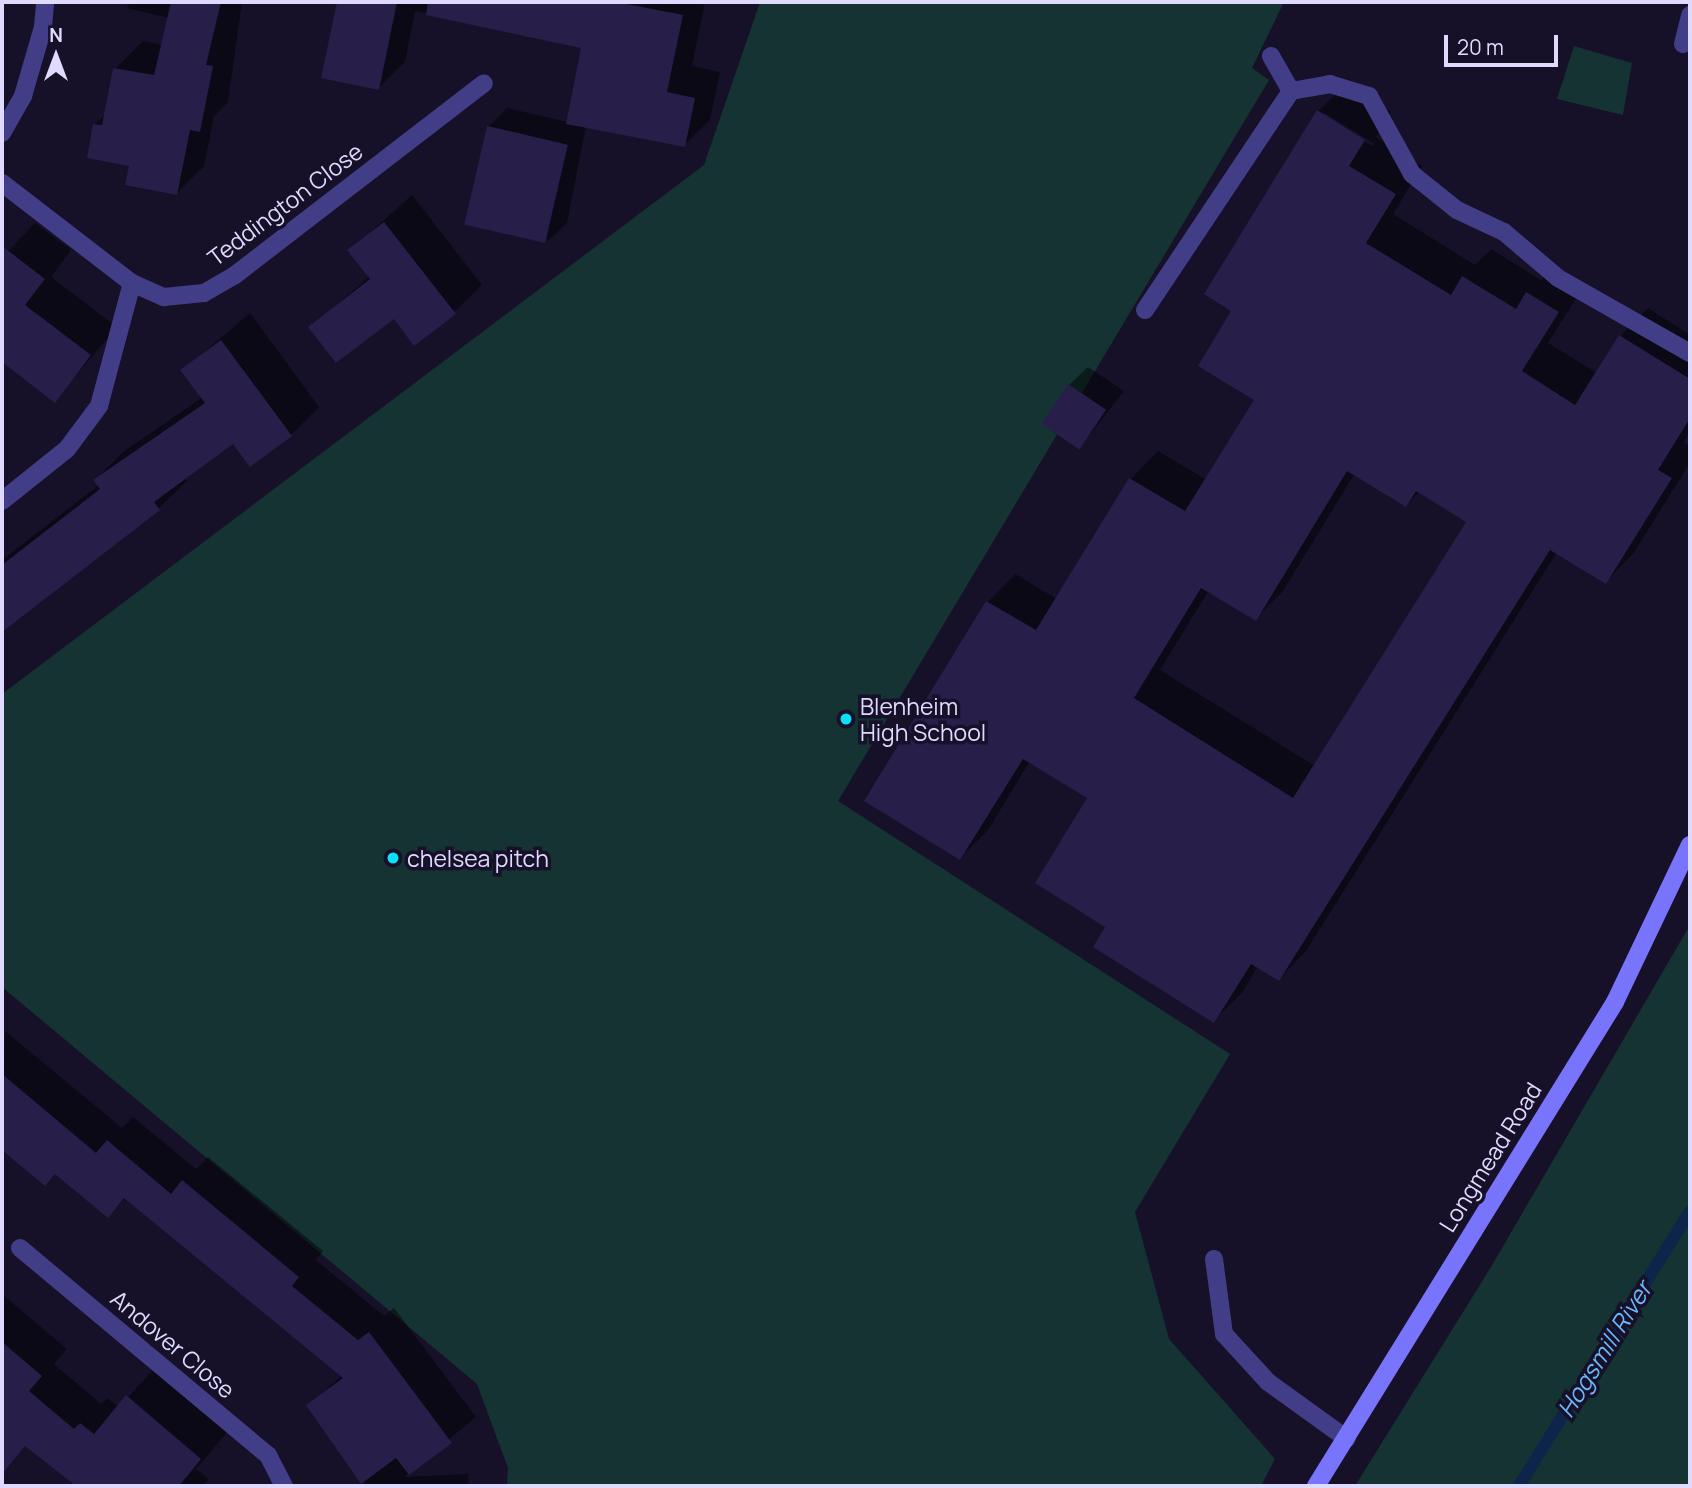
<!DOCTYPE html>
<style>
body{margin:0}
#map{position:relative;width:1692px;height:1488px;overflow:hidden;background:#161129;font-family:Manrope,sans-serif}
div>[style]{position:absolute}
.green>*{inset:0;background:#143332}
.shadow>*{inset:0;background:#0007}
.stream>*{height:12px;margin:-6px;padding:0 6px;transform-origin:6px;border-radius:6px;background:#0e244b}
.building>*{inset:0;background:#271e4a;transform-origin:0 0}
.lane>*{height:18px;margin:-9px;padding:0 9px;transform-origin:9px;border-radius:9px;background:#413e87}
.street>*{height:18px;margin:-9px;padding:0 9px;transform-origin:9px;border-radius:9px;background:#413e87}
.secondary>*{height:18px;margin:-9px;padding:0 9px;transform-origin:9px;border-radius:9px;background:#7974fc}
.dots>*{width:19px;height:19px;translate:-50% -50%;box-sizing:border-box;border:4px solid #161129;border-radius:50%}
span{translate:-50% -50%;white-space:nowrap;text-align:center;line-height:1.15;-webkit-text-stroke:7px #161129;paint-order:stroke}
.street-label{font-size:23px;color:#dfdafe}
.poi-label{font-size:23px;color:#dfdafe}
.left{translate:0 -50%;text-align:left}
.water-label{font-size:24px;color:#6bb7fb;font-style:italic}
.frame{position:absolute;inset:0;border:4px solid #dfdafe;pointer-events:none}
.north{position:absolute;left:21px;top:21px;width:70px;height:70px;-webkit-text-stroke:5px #161129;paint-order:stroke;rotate:0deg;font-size:19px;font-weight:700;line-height:28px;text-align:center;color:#dfdafe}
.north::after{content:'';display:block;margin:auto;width:24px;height:32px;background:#dfdafe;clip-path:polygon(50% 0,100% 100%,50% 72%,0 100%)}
.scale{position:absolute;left:1444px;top:35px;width:114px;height:32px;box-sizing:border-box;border:4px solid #dfdafe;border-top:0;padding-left:9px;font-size:21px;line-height:24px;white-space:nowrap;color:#dfdafe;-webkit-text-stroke:5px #161129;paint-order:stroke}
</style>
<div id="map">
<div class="green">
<div style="clip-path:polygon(760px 2px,1284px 2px,1252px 68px,1269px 80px,838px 801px,1230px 1054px,1135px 1212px,1169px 1339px,1275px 1459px,1261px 1486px,507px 1486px,508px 1468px,477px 1384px,2px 987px,2px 694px,704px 165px)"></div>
<div style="clip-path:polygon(1574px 46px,1632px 63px,1623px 115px,1557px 99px)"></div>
<div style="clip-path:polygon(1690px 925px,1690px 1486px,1355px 1486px,1491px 1267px)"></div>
</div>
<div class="shadow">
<div style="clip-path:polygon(129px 2px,242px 2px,228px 102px,214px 116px,204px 166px,176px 194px,131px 165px,95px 124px,106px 114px,115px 69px,143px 41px,163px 45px,169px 18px,127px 8px)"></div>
<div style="clip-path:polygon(338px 2px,705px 2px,692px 66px,720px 72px,710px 120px,684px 145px,586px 126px,567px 223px,548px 241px,489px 126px,507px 108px,568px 122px,583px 47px,415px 11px,405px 62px,379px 88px,323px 77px)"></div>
<div style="clip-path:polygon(evenodd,1346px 84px,1391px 112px,1376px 137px,1422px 166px,1393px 214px,1475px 265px,1491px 249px,1541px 280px,1555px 266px,1585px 284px,1548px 343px,1597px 373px,1620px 336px,1648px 308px,1690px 335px,1690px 432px,1684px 442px,1690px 446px,1690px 463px,1633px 554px,1605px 582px,1557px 552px,1306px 951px,1279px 979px,1258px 966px,1242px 993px,1214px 1020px,1108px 926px,1089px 798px,1030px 761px,988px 830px,960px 858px,866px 800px,988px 602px,1015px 574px,1057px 599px,1131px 479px,1158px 451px,1207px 480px,1256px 400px,1234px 311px,1318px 111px,1346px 84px,1323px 112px,1373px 143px,1372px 146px,1323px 116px,1323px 112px,1346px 84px,1355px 473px,1406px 505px,1420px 491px,1468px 521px,1315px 766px,1160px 670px,1209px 590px,1255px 619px,1283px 591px,1355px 473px)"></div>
<div style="clip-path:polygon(412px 195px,482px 285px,454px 312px,311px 327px,370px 276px,350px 250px)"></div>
<div style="clip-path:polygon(35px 223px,71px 250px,51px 277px,117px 327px,55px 400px,2px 360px,2px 258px)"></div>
<div style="clip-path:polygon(250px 313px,319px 407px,291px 435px,234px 441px,184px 477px,187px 481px,159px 508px,2px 630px,2px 560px,99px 485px,95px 480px,123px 452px,203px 397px,183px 370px)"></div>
<div style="clip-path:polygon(1088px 367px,1124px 391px,1080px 447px,1069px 385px)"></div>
<div style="clip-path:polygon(5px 1031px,122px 1128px,133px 1117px,196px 1169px,208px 1157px,323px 1251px,316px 1260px,384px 1316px,394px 1308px,476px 1417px,404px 1477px,468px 1474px,469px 1486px,366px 1486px,309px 1406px,342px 1375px,126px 1197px,108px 1216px,56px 1173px,45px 1184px,2px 1148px)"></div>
<div style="clip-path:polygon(2px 1294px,67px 1349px,54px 1364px,101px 1404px,107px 1398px,119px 1407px,153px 1370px,227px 1432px,196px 1469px,209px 1479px,203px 1486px,79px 1486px,26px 1444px,17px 1453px,2px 1441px)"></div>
</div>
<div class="stream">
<div style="left:1519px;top:1486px;width:324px;rotate:-58.1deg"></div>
</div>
<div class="building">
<div style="clip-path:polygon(171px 2px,221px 2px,206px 65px,213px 66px,200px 132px,190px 130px,177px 195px,125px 185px,129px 166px,87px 158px,93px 124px,102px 125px,113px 68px,154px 75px)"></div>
<div style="clip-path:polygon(337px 2px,397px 2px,379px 90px,321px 78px)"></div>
<div style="clip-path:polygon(428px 2px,616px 2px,683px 15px,667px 92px,695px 98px,685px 147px,566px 124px,581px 48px,426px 15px)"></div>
<div style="clip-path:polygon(evenodd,1317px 110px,1365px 140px,1349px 166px,1396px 194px,1366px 243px,1451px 295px,1462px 276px,1516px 309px,1526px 292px,1559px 312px,1522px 371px,1575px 405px,1619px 335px,1690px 379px,1690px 418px,1658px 470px,1672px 478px,1606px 584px,1550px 550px,1279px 981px,1251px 964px,1214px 1023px,1093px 947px,1105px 927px,1035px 883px,1087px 798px,1023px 759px,960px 860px,864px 801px,986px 601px,1036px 630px,1129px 478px,1185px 511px,1254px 400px,1198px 366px,1231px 311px,1204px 294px,1317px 110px,1347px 471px,1406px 507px,1416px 491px,1466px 522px,1293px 798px,1134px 698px,1201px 588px,1256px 621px,1347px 471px)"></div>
<div style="left:487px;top:126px;width:83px;height:101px;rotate:13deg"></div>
<div style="clip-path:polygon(384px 222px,456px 314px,414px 346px,394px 319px,336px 363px,308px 327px,370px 279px,347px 250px)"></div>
<div style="clip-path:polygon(2px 246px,45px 279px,25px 305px,91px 355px,55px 403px,2px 362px)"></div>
<div style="clip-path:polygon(221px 340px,292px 436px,250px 467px,233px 444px,154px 502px,160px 510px,2px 632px,2px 565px,100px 489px,93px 480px,205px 403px,180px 370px)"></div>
<div style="left:1068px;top:384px;width:46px;height:48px;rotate:34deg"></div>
<div style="clip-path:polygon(2px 1074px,96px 1153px,107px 1140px,171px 1194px,182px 1180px,299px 1277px,292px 1286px,358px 1340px,369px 1332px,452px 1443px,409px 1475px,396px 1458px,361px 1484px,306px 1405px,343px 1378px,124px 1198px,108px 1218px,55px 1174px,45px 1186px,2px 1150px)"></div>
<div style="clip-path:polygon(2px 1342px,42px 1376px,29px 1391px,74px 1429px,80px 1423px,94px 1434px,126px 1395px,201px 1459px,179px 1486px,76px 1486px,25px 1446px,2px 1474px)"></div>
</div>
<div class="lane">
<div style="left:1683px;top:44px;width:30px;rotate:-76deg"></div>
<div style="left:1271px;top:56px;width:40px;rotate:60.3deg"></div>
<div style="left:1145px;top:310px;width:263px;rotate:-56.3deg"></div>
<div style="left:1291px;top:91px;width:40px;rotate:-10deg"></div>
<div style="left:1330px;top:84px;width:41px;rotate:17.1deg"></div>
<div style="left:1369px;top:96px;width:89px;rotate:61.1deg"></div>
<div style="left:1412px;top:174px;width:58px;rotate:38.7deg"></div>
<div style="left:1457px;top:210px;width:52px;rotate:25.1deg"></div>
<div style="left:1504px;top:232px;width:71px;rotate:40.4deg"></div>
<div style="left:1558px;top:278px;width:152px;rotate:29.6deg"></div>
<div style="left:2px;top:501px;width:83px;rotate:-38.7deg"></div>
<div style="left:67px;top:449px;width:54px;rotate:-53.3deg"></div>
<div style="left:99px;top:406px;width:127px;rotate:-75deg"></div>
<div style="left:1214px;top:1259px;width:76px;rotate:82.4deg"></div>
<div style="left:1224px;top:1334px;width:65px;rotate:47.5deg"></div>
<div style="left:1268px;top:1382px;width:97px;rotate:35.8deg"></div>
</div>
<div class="street">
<div style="left:2px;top:133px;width:43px;rotate:-60.4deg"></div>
<div style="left:23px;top:96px;width:72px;rotate:-73.8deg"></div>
<div style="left:43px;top:27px;width:25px;rotate:-85deg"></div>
<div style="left:2px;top:183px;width:164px;rotate:37.6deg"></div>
<div style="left:132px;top:283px;width:35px;rotate:24deg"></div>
<div style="left:164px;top:297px;width:40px;rotate:-5.7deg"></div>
<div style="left:204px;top:293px;width:36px;rotate:-30deg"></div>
<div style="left:235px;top:275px;width:314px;rotate:-37.6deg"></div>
<div style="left:20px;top:1248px;width:323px;rotate:39.9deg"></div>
<div style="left:268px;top:1455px;width:35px;rotate:63deg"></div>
</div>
<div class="secondary">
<div style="left:1316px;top:1486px;width:569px;rotate:-58.29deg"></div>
<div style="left:1615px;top:1002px;width:174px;rotate:-64.5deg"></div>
</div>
<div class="dots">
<div style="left:846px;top:719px;background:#0bdff9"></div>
<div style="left:393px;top:858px;background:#0bdff9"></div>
</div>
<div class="street-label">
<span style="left:285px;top:204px;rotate:-37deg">Teddington Close</span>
<span style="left:1490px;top:1157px;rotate:-58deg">Longmead Road</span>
<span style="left:173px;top:1344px;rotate:40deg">Andover Close</span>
</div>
<div class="poi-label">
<span class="left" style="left:860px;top:719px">Blenheim<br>High School</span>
<span class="left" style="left:407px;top:858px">chelsea pitch</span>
</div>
<div class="water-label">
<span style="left:1604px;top:1349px;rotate:-58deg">Hogsmill River</span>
</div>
<div class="frame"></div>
<div class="north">N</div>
<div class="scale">20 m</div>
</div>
